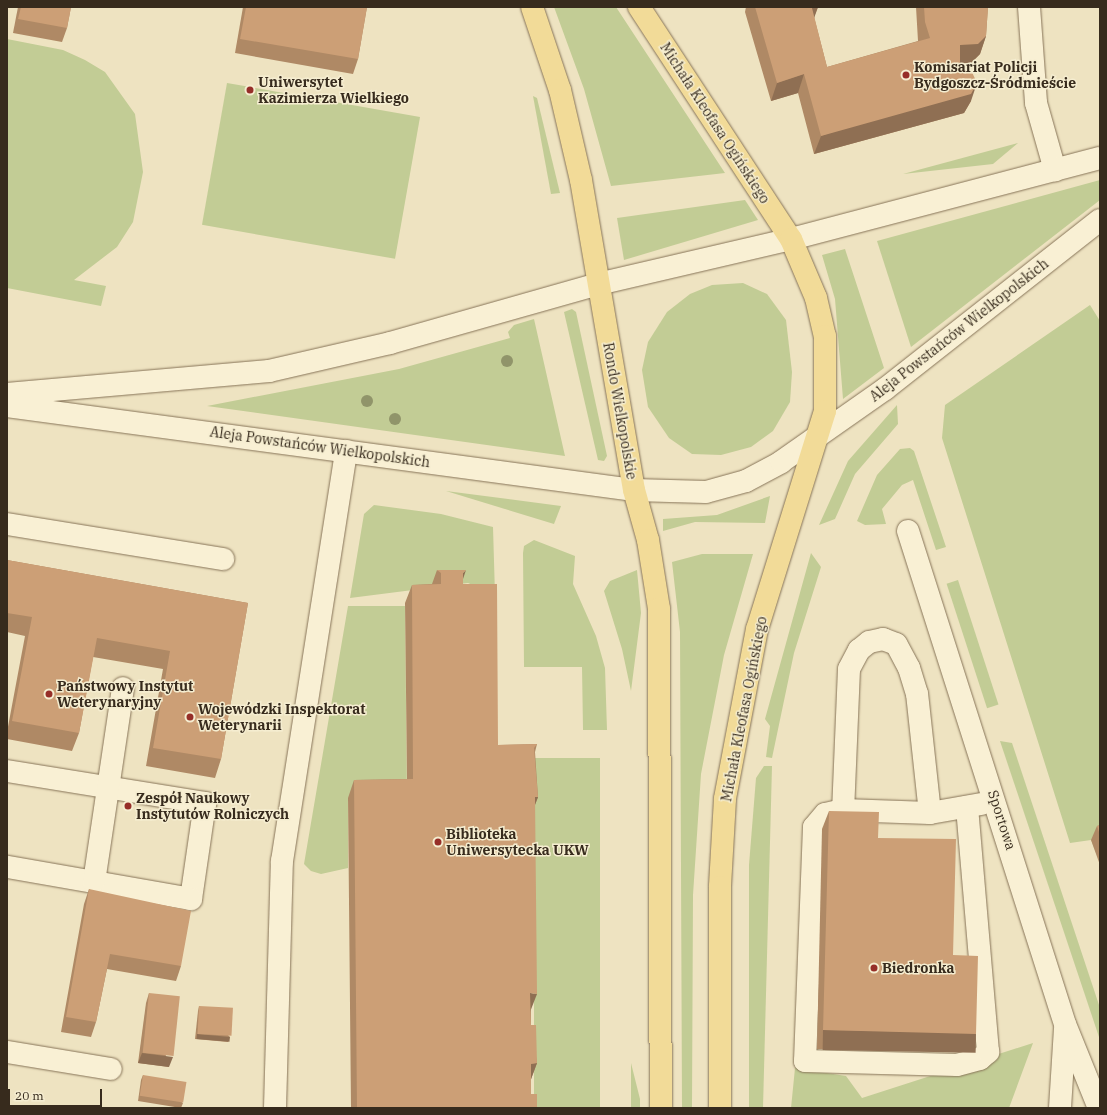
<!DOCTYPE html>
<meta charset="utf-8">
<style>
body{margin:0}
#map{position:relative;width:1107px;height:1115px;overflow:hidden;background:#eee3c1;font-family:"IBM Plex Serif",serif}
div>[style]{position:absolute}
.green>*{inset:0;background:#c2cc95;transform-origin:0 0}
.roads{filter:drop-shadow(0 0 1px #877458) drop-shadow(0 0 1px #877458)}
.minor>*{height:22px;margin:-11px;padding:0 11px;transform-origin:11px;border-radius:11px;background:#f9f0d4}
.major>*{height:22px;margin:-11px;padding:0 11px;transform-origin:11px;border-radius:11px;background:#f2db98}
.trees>*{width:12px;height:12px;margin:-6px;border-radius:50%;background:#90946a}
.wall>*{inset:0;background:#af8965}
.shaded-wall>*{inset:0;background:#8f6f53;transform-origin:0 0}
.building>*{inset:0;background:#cc9f76;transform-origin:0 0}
.dots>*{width:11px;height:11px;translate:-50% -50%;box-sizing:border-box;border:2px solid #f5edd0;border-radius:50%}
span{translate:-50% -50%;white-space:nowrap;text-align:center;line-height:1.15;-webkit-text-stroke:3px #f5edd0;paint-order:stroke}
.poi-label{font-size:14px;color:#372b1d;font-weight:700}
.left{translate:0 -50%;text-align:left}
.street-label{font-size:14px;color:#372b1d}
.frame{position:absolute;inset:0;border:8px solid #372b1d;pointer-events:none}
.scale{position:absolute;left:8px;top:1089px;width:94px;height:18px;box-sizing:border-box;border:2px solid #372b1d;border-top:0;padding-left:5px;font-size:12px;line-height:14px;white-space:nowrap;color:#372b1d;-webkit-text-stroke:3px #f5edd0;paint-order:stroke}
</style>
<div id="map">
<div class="green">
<div style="clip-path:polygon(554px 7px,616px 7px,725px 173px,611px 186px,584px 89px)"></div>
<div style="clip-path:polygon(7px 39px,63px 50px,85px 60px,105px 72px,135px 114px,143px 172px,133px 222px,117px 247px,74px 280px,106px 286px,101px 306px,7px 288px)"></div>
<div style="left:227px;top:83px;width:196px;height:144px;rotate:10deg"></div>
<div style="clip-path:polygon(533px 96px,537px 98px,560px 193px,551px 194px)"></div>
<div style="clip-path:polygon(1018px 143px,993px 164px,903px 174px)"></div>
<div style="clip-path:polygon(1100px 180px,1100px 200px,911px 347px,877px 241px)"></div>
<div style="clip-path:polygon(745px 200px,758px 220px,624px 260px,617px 218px)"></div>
<div style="clip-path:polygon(845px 249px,884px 368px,843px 399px,835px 299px,822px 255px)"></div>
<div style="clip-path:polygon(743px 283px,767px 294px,786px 320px,792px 372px,790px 402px,773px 431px,751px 447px,721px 455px,692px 454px,669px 438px,648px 407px,642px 370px,648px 342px,667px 312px,690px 294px,712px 285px)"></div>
<div style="clip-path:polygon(1090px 305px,1100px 321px,1100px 863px,1091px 840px,1070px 843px,942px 438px,945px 405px)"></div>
<div style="clip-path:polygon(572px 309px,576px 312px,607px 456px,604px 461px,598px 460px,564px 312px)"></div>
<div style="clip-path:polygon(534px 319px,565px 456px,207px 406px,399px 369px,510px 338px,508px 332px,514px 325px)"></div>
<div style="clip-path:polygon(897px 405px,898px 424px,855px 474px,835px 519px,819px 525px,848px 461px)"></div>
<div style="clip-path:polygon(910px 448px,914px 451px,946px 547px,936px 550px,913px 480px,902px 485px,882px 509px,886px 524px,865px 525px,857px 521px,877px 475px,900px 449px)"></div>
<div style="clip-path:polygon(446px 491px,561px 506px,554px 524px)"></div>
<div style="clip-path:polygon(770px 496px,765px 523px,695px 522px,663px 531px,663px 519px,717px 515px)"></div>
<div style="clip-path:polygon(374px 505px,441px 514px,493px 527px,495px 595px,468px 583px,350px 598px,364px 514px)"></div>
<div style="clip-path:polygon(534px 540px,575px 556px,573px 584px,596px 636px,605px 668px,607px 730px,583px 730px,582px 667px,524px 667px,523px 553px,524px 546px)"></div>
<div style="clip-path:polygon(811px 553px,821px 567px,794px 653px,772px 758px,766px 757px,770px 726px,765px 719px)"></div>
<div style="clip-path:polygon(702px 554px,753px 554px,724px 655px,701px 774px,693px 895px,692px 1108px,682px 1108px,680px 632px,672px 562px)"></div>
<div style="clip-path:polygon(637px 570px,641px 613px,631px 691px,622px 649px,604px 591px,610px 581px)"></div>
<div style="left:958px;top:580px;width:131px;height:12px;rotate:72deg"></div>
<div style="clip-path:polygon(348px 606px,405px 606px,407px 797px,348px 798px,348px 868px,321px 874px,311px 871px,304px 864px)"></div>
<div style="clip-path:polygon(1000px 741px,1012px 743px,1100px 1008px,1100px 1040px)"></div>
<div style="left:534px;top:758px;width:66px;height:350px"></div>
<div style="clip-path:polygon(764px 766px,772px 766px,763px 1108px,749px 1108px,749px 865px,756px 778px)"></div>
<div style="clip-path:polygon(1033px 1043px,1009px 1108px,791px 1108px,795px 1068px,846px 1076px,862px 1098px)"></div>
<div style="clip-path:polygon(631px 1063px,640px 1099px,640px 1108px,631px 1108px)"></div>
</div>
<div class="roads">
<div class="minor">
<div style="left:1029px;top:7px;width:96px;rotate:85.8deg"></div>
<div style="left:1036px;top:103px;width:70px;rotate:74.2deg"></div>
<div style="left:7px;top:394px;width:263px;rotate:-5deg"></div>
<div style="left:269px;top:371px;width:124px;rotate:-13deg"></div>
<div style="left:390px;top:343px;width:216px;rotate:-15.8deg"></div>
<div style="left:598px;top:284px;width:198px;rotate:-13.1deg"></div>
<div style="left:791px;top:239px;width:319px;rotate:-14.7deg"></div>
<div style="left:7px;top:406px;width:633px;rotate:7.63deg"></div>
<div style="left:634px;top:490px;width:72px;rotate:1.6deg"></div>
<div style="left:706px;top:492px;width:41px;rotate:-15.4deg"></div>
<div style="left:746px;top:481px;width:40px;rotate:-28deg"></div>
<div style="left:781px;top:462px;width:127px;rotate:-35.1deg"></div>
<div style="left:885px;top:389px;width:273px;rotate:-38.2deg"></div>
<div style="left:7px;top:524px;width:219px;rotate:9.2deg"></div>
<div style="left:908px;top:531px;width:517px;rotate:72.34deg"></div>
<div style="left:1065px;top:1024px;width:91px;rotate:68deg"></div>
<div style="left:7px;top:771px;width:201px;rotate:9.2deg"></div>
<div style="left:205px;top:803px;width:97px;rotate:98.3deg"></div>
<div style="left:191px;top:899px;width:187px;rotate:-170.1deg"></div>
<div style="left:843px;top:810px;width:18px;rotate:167deg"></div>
<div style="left:825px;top:814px;width:17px;rotate:130deg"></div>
<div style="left:814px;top:827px;width:234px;rotate:92.2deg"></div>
<div style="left:805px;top:1061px;width:152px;rotate:1.5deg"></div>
<div style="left:957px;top:1065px;width:24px;rotate:-15deg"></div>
<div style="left:980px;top:1059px;width:11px;rotate:-41deg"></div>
<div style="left:988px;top:1052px;width:246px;rotate:-94.9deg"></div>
<div style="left:930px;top:813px;width:120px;rotate:-96.2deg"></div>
<div style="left:917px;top:694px;width:27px;rotate:-107deg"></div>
<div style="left:909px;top:668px;width:27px;rotate:-118deg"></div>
<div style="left:896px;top:644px;width:14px;rotate:-159deg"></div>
<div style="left:883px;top:639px;width:14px;rotate:168deg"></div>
<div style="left:869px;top:642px;width:13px;rotate:141deg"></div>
<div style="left:859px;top:650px;width:21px;rotate:118deg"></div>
<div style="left:849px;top:669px;width:141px;rotate:92.4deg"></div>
<div style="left:843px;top:810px;width:87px;rotate:2deg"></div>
<div style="left:930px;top:813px;width:52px;rotate:-10deg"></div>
<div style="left:94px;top:882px;width:196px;rotate:-81.5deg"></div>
<div style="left:7px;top:1052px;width:105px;rotate:9.3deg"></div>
<div style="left:275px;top:1108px;width:247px;rotate:-88.4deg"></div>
<div style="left:282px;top:861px;width:415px;rotate:-81.1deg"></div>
<div style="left:1060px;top:1108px;width:79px;rotate:-86.4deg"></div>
</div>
<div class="major">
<div style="left:532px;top:7px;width:88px;rotate:71.4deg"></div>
<div style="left:560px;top:90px;width:92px;rotate:76.9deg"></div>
<div style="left:581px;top:180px;width:314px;rotate:80.3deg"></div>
<div style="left:634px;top:490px;width:52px;rotate:74.4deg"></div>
<div style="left:648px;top:540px;width:70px;rotate:80.9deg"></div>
<div style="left:659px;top:609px;width:499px;rotate:89.8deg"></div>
<div style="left:639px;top:7px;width:277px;rotate:56.8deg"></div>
<div style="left:791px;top:239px;width:64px;rotate:67deg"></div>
<div style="left:816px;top:298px;width:39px;rotate:77deg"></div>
<div style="left:825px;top:336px;width:75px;rotate:90deg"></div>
<div style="left:825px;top:411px;width:228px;rotate:107.3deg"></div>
<div style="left:757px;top:629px;width:173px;rotate:100.7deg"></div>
<div style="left:725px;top:799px;width:88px;rotate:93.3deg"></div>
<div style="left:720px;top:887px;width:221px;rotate:90deg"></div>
</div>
</div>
<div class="trees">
<div style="left:507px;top:361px"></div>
<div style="left:367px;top:401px"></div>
<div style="left:395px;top:419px"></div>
</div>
<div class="wall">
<div style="clip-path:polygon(18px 7px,71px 7px,67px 28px,62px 42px,13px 33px)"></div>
<div style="clip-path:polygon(243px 7px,367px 7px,358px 59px,353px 74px,235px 53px)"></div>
<div style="clip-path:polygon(746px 7px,818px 7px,814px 17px,827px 67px,918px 41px,916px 7px,988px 7px,986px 36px,980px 54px,971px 63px,960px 63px,960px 68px,971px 101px,964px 113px,814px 154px,798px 93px,771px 101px,745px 12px)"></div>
<div style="clip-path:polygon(7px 560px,248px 603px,221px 759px,215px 778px,146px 766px,163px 669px,93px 657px,79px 733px,72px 751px,7px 739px,7px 732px,25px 636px,7px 632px)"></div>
<div style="clip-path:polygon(437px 570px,463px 580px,463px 584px,498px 745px,537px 744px,535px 752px,538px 797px,535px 805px,531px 1010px,531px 1025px,537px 1063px,531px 1079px,531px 1094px,537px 1108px,351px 1108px,348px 798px,354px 780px,407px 779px,405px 603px,412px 585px,432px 584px)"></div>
<div style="clip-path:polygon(829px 811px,878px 838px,953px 955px,970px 1052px,817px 1049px,822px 829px)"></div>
<div style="clip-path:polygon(1100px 825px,1100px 865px,1091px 840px,1097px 826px)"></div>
<div style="clip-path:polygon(89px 889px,181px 966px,176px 981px,107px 969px,96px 1022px,91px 1037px,61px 1032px,84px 904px)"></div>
<div style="clip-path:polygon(149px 993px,169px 1067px,138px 1063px,146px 1003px)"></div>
<div style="clip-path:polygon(199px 1006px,230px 1037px,228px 1042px,195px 1039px,198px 1011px)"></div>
<div style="clip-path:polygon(143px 1075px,183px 1103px,181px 1108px,138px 1101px,141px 1080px)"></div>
</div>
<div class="shaded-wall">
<div style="clip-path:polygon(815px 7px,818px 7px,812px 24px,812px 8px)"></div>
<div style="clip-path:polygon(986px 36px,980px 54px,971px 63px,953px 64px,960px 45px)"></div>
<div style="clip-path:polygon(804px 74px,798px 93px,771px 101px,777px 83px)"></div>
<div style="clip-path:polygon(977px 83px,971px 101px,964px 113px,814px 154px,821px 136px)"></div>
<div style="clip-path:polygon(466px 570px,460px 588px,463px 573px)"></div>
<div style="clip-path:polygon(535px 797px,538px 797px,531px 815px)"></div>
<div style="clip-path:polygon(530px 993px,537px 994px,530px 1012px)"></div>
<div style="left:823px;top:1030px;width:153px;height:20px;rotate:1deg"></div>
<div style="left:197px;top:1034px;width:33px;height:5px;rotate:5deg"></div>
<div style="clip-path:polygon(142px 1053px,173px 1057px,169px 1067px,138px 1063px)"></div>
<div style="clip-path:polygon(537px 1063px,530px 1082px,531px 1064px)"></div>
</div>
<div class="building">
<div style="clip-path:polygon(21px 7px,71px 7px,67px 28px,18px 19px)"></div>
<div style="clip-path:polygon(246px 7px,367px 7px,358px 59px,240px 39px)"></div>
<div style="clip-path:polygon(755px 7px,815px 7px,812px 8px,827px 67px,930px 38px,925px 22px,924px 7px,988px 7px,986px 36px,978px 44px,960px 45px,960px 68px,971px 70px,977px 83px,971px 94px,821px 136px,804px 74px,777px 83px)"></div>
<div style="clip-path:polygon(7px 560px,248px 603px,221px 759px,153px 748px,170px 651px,97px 638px,79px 733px,12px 721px,32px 617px,7px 613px)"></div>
<div style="clip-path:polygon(437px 570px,466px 570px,463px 573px,463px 584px,497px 584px,498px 745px,537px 744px,534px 748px,538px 797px,535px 797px,537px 994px,530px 993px,531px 1025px,536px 1025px,537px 1063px,531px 1064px,531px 1094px,537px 1094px,537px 1108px,357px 1108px,354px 780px,413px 779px,412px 585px,441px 584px,441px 573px)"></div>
<div style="clip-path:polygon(829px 811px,879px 812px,878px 838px,956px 839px,953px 955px,978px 956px,976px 1034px,823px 1030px)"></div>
<div style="clip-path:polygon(1100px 825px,1100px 835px,1097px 826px)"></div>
<div style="clip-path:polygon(89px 889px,191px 911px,181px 966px,110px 954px,96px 1022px,66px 1017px)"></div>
<div style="left:149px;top:993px;width:31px;height:60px;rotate:6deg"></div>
<div style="left:199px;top:1006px;width:34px;height:28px;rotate:3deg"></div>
<div style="left:143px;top:1075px;width:44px;height:21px;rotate:9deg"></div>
</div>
<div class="dots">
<div style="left:906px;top:75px;background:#962e28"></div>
<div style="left:250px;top:90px;background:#962e28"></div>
<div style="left:49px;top:694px;background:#962e28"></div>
<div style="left:190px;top:717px;background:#962e28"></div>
<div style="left:128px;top:806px;background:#962e28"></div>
<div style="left:438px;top:842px;background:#962e28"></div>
<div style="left:874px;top:968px;background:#962e28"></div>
</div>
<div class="poi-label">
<span class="left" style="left:914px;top:75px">Komisariat Policji<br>Bydgoszcz-Śródmieście</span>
<span class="left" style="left:258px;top:90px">Uniwersytet<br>Kazimierza Wielkiego</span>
<span class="left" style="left:57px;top:694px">Państwowy Instytut<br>Weterynaryjny</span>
<span class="left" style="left:198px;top:717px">Wojewódzki Inspektorat<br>Weterynarii</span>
<span class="left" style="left:136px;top:806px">Zespół Naukowy<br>Instytutów Rolniczych</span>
<span class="left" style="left:446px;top:842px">Biblioteka<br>Uniwersytecka UKW</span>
<span class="left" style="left:882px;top:968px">Biedronka</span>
</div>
<div class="street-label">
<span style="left:715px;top:123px;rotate:57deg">Michała Kleofasa Ogińskiego</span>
<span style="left:959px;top:330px;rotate:-38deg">Aleja Powstańców Wielkopolskich</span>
<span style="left:620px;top:411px;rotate:80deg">Rondo Wielkopolskie</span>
<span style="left:320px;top:447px;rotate:8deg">Aleja Powstańców Wielkopolskich</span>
<span style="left:744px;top:709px;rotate:-79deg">Michała Kleofasa Ogińskiego</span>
<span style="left:1002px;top:820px;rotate:72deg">Sportowa</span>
</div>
<div class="frame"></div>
<div class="scale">20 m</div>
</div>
